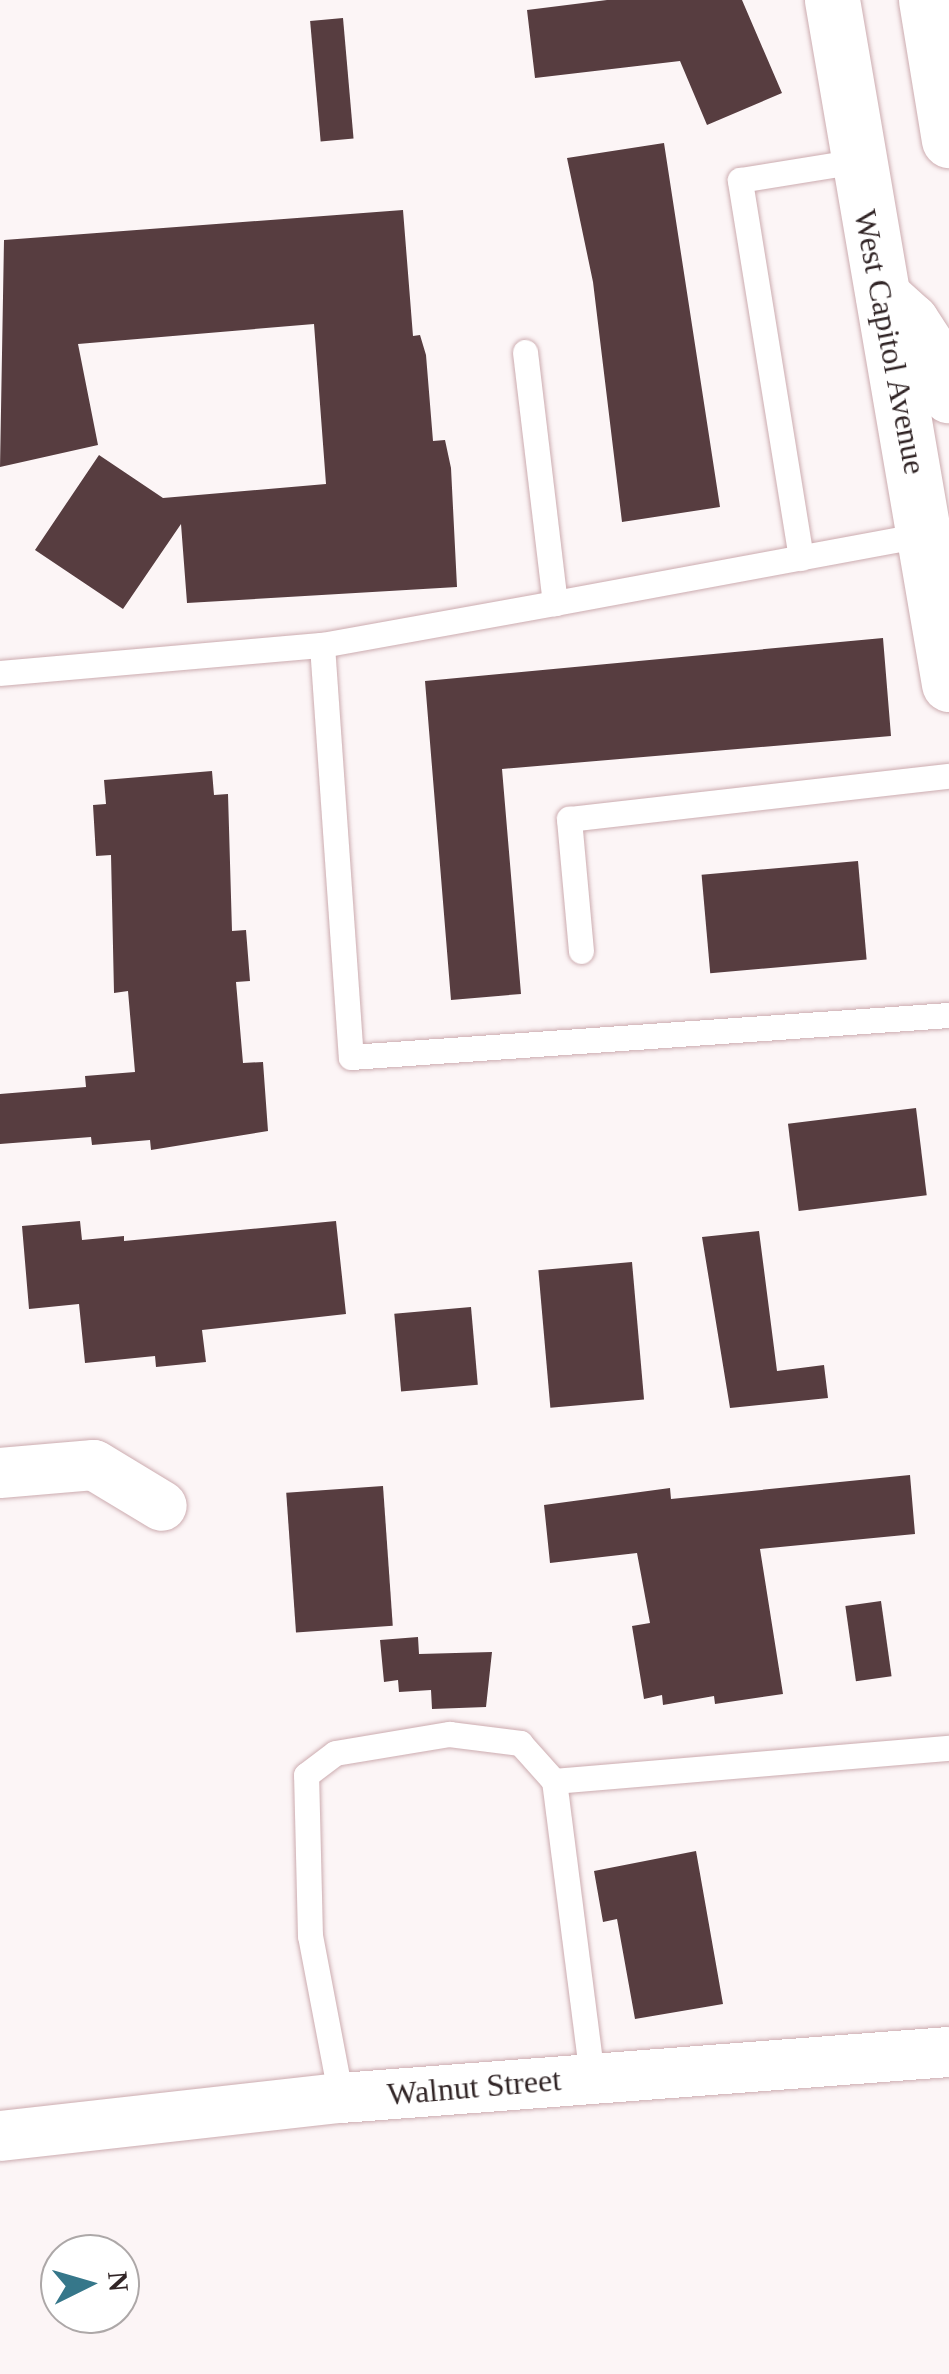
<!DOCTYPE html>
<style>
body{margin:0}
#map{position:relative;width:949px;height:2374px;overflow:hidden;background:#fcf5f6;font-family:Georgia,serif}
div>[style]{position:absolute}
.building>*{inset:0;background:#573d40;transform-origin:0 0}
.roads{filter:drop-shadow(0 0 2px #ccacb0) drop-shadow(0 0 2px #ccacb0)}
.service>*{height:25px;margin:-12.5px;padding:0 12.5px;transform-origin:12.5px;border-radius:12.5px;background:#fff}
.minor>*{height:50px;margin:-25px;padding:0 25px;transform-origin:25px;border-radius:25px;background:#fff}
.secondary>*{height:55px;margin:-27.5px;padding:0 27.5px;transform-origin:27.5px;border-radius:27.5px;background:#fff}
span{translate:-50% -50%;white-space:nowrap;text-align:center;line-height:1.15;-webkit-text-stroke:10px #fff;paint-order:stroke}
.street-label{font-size:32px;color:#312526}
.north{position:absolute;left:40px;top:2234px;width:100px;height:100px;box-sizing:border-box;background:#fff;border:2px solid #ada8a8;border-radius:50%;rotate:85deg;font-size:28px;font-weight:700;line-height:40px;text-align:center;color:#312526}
.north::after{content:'';display:block;margin:auto;width:35px;height:45px;background:#36778a;clip-path:polygon(50% 0,100% 100%,50% 72%,0 100%)}
</style>
<div id="map">
<div class="building">
<div style="clip-path:polygon(607px 0,742px 0,782px 93px,707px 125px,680px 61px,535px 78px,527px 10px)"></div>
<div style="left:343px;top:18px;width:121px;height:33px;rotate:85deg"></div>
<div style="clip-path:polygon(664px 143px,720px 507px,622px 522px,593px 282px,567px 158px)"></div>
<div style="clip-path:polygon(403px 210px,413px 336px,420px 335px,426px 355px,433px 441px,445px 440px,451px 468px,457px 587px,187px 603px,181px 524px,123px 609px,35px 550px,99px 455px,163px 498px,326px 484px,314px 324px,78px 344px,98px 445px,0 467px,4px 240px)"></div>
<div style="clip-path:polygon(883px 638px,891px 736px,502px 769px,521px 994px,451px 1000px,425px 681px)"></div>
<div style="clip-path:polygon(212px 771px,214px 795px,228px 794px,232px 931px,246px 930px,250px 981px,236px 982px,243px 1063px,263px 1062px,268px 1131px,151px 1150px,150px 1140px,92px 1145px,91px 1137px,0 1144px,0 1094px,86px 1087px,85px 1076px,135px 1072px,128px 991px,114px 993px,111px 855px,96px 856px,93px 805px,106px 804px,104px 780px)"></div>
<div style="left:858px;top:861px;width:99px;height:157px;rotate:85deg"></div>
<div style="left:916px;top:1108px;width:88px;height:129px;rotate:83deg"></div>
<div style="clip-path:polygon(80px 1221px,82px 1240px,124px 1236px,124px 1241px,336px 1221px,346px 1314px,202px 1330px,206px 1362px,156px 1367px,155px 1356px,85px 1363px,79px 1304px,29px 1309px,22px 1226px)"></div>
<div style="clip-path:polygon(759px 1231px,777px 1371px,824px 1365px,828px 1398px,730px 1408px,702px 1237px)"></div>
<div style="left:632px;top:1262px;width:138px;height:94px;rotate:85deg"></div>
<div style="left:471px;top:1307px;width:78px;height:77px;rotate:85deg"></div>
<div style="clip-path:polygon(910px 1475px,915px 1534px,760px 1549px,783px 1694px,715px 1704px,714px 1696px,663px 1705px,662px 1695px,644px 1699px,632px 1626px,650px 1623px,637px 1553px,550px 1563px,544px 1505px,670px 1488px,671px 1499px)"></div>
<div style="left:383px;top:1486px;width:140px;height:97px;rotate:86deg"></div>
<div style="left:881px;top:1601px;width:76px;height:36px;rotate:82deg"></div>
<div style="clip-path:polygon(418px 1637px,419px 1654px,492px 1652px,486px 1707px,432px 1709px,431px 1690px,399px 1692px,398px 1680px,384px 1682px,380px 1640px)"></div>
<div style="clip-path:polygon(696px 1851px,723px 2004px,635px 2019px,617px 1919px,603px 1922px,594px 1871px)"></div>
</div>
<div class="roads">
<div class="service">
<div style="left:525px;top:352px;width:253px;rotate:83.2deg"></div>
<div style="left:555px;top:603px;width:377px;rotate:-10.5deg"></div>
<div style="left:801px;top:558px;width:383px;rotate:-99.2deg"></div>
<div style="left:740px;top:180px;width:119px;rotate:-9.2deg"></div>
<div style="left:555px;top:603px;width:237px;rotate:169.8deg"></div>
<div style="left:322px;top:645px;width:413px;rotate:86deg"></div>
<div style="left:351px;top:1057px;width:599px;rotate:-4.02deg"></div>
<div style="left:0;top:673px;width:323px;rotate:-5deg"></div>
<div style="left:581px;top:951px;width:133px;rotate:-95.2deg"></div>
<div style="left:569px;top:819px;width:382px;rotate:-6.5deg"></div>
<div style="left:592px;top:2077px;width:298px;rotate:-97.3deg"></div>
<div style="left:554px;top:1781px;width:396px;rotate:-4.8deg"></div>
<div style="left:341px;top:2098px;width:165px;rotate:-100.8deg"></div>
<div style="left:310px;top:1936px;width:161px;rotate:-91.4deg"></div>
<div style="left:306px;top:1775px;width:36px;rotate:-37deg"></div>
<div style="left:335px;top:1753px;width:116px;rotate:-9.5deg"></div>
<div style="left:449px;top:1734px;width:72px;rotate:7.2deg"></div>
<div style="left:520px;top:1743px;width:51px;rotate:48.2deg"></div>
</div>
<div class="minor">
<div style="left:0;top:1473px;width:94px;rotate:-4.9deg"></div>
<div style="left:94px;top:1465px;width:79px;rotate:31.1deg"></div>
<div style="left:0;top:2136px;width:343px;rotate:-6.4deg"></div>
<div style="left:341px;top:2098px;width:610px;rotate:-4.33deg"></div>
</div>
<div class="secondary">
<div style="left:832px;top:0;width:694px;rotate:80.29deg"></div>
<div style="left:926px;top:0;width:142px;rotate:80.7deg"></div>
<div style="left:883px;top:296px;width:38px;rotate:42deg"></div>
<div style="left:911px;top:321px;width:59px;rotate:56.9deg"></div>
<div style="left:943px;top:370px;width:26px;rotate:77deg"></div>
</div>
</div>
<div class="street-label">
<span style="left:890px;top:342px;rotate:79deg">West Capitol Avenue</span>
<span style="left:474px;top:2087px;rotate:-5deg">Walnut Street</span>
</div>
<div class="north">N</div>
</div>
